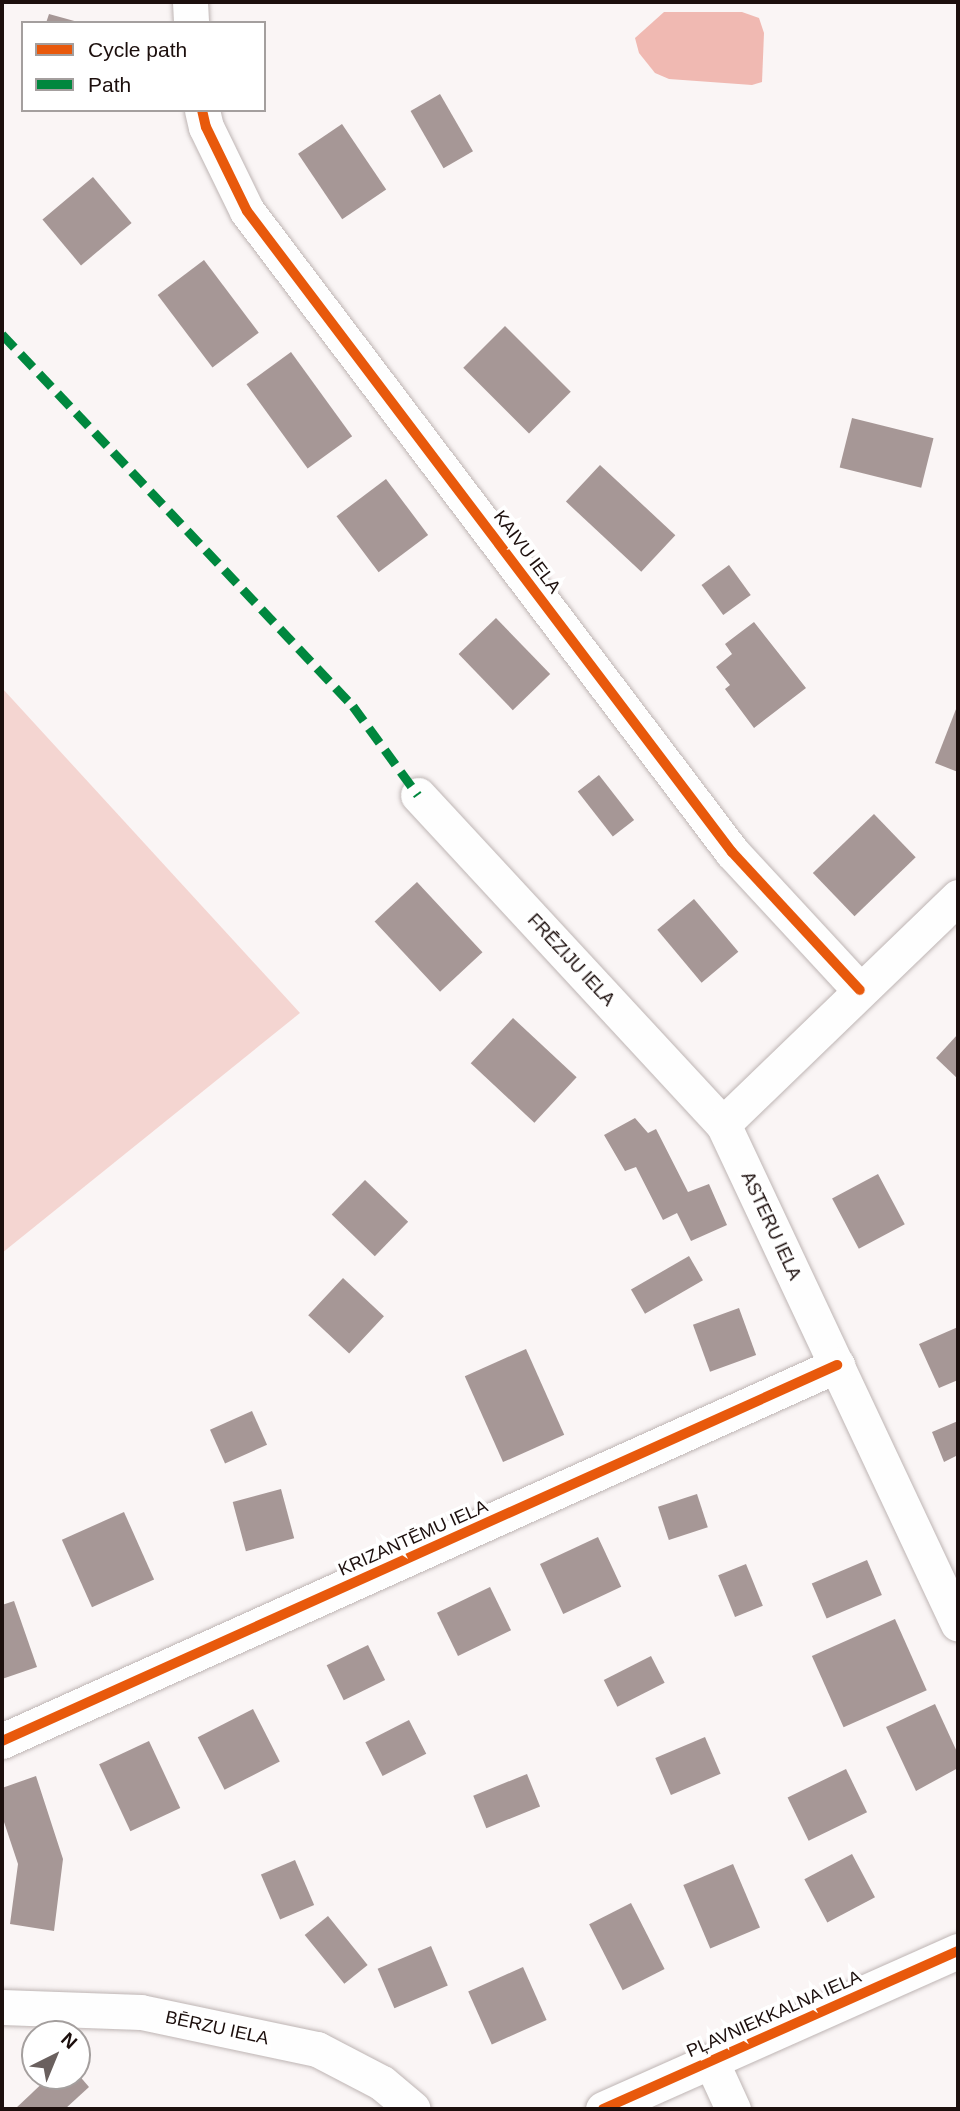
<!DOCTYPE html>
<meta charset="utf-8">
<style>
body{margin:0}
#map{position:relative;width:960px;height:2111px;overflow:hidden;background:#faf5f5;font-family:Helvetica,sans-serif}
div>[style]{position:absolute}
.green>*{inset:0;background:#f4d5d1}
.water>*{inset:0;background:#f0b9b2}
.building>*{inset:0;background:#a69796;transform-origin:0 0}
.roads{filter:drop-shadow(0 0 2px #beb5b4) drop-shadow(0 0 2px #beb5b4)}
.minor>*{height:35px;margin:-17.5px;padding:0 17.5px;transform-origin:17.5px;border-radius:17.5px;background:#fefefe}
.quiet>*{height:9px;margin-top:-4.5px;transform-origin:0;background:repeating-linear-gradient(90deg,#00873e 0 18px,transparent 0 27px)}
.cycleway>*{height:10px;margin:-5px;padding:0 5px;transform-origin:5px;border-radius:5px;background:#e8590c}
span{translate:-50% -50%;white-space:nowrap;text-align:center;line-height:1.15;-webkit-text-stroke:7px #fff;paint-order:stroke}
.street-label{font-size:18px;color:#1c0f0d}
.frame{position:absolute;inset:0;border:4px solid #1c0f0d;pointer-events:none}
.legend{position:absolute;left:21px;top:21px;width:245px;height:91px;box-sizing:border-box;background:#fff;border:2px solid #a49f9e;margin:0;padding:9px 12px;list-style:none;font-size:21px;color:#1c0f0d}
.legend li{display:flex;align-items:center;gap:14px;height:35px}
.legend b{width:35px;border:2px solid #a49f9e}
.north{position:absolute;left:21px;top:2020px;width:70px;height:70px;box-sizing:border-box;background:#fff;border:2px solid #a49f9e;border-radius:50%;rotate:43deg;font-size:19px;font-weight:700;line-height:28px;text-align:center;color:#1c0f0d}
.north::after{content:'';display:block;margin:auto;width:24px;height:32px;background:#6a605e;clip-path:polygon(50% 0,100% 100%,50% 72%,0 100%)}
</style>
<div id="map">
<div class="green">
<div style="clip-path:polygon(2px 688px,300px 1013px,2px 1253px)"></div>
</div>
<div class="water">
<div style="clip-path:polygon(664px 12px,742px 12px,759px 18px,764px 33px,762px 82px,752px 85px,669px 79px,655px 73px,639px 53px,635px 38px)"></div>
</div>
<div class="building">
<div style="clip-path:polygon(49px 14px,78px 22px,78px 23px,46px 23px)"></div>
<div style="left:440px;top:94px;width:66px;height:34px;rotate:60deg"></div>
<div style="left:342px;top:124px;width:79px;height:53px;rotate:56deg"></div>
<div style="left:93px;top:177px;width:60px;height:66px;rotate:50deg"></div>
<div style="left:204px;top:260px;width:91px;height:58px;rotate:53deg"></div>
<div style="left:505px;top:326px;width:93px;height:59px;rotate:45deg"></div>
<div style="left:291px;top:352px;width:104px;height:55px;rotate:54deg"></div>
<div style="left:852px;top:418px;width:84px;height:51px;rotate:14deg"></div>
<div style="left:600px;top:465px;width:103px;height:50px;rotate:43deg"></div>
<div style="left:386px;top:479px;width:70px;height:62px;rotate:53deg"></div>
<div style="left:729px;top:565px;width:37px;height:34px;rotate:54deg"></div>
<div style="left:496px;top:618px;width:78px;height:52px;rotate:46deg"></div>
<div style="clip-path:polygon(754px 622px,806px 688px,754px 728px,725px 689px,730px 685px,716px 667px,732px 654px,725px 644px)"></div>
<div style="clip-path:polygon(958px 704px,958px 772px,935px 763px)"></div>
<div style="left:599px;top:775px;width:57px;height:27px;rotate:52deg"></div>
<div style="left:874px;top:814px;width:60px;height:85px;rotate:46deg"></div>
<div style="left:417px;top:882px;width:96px;height:58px;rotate:47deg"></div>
<div style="left:694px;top:899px;width:69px;height:48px;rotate:50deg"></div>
<div style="left:513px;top:1018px;width:87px;height:62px;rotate:43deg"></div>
<div style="clip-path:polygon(958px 1034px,958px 1079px,936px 1058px)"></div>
<div style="clip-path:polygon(635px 1118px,648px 1133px,656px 1129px,688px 1192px,709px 1184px,727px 1225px,691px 1241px,677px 1213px,663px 1220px,636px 1167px,625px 1171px,604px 1135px)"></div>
<div style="left:878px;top:1174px;width:57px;height:52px;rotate:62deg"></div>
<div style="left:365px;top:1180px;width:60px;height:48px;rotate:44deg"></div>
<div style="left:689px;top:1256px;width:28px;height:67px;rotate:60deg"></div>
<div style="left:343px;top:1278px;width:56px;height:51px;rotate:43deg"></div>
<div style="left:739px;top:1308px;width:50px;height:49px;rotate:70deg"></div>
<div style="clip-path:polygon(958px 1327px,958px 1380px,939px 1388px,919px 1344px)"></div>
<div style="left:526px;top:1349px;width:94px;height:67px;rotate:66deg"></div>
<div style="left:252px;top:1411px;width:37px;height:46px;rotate:66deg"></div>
<div style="clip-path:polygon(958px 1421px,958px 1455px,944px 1462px,932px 1432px)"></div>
<div style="left:281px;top:1489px;width:51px;height:50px;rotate:75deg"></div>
<div style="left:697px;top:1494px;width:35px;height:41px;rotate:72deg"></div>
<div style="left:124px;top:1512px;width:74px;height:68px;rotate:66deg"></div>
<div style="left:598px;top:1537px;width:55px;height:64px;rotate:65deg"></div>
<div style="left:867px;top:1560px;width:38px;height:60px;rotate:67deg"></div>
<div style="left:746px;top:1564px;width:45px;height:30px;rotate:68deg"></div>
<div style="left:490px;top:1587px;width:48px;height:59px;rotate:64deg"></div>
<div style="clip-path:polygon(14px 1601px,37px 1667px,2px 1679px,2px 1605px)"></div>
<div style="left:895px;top:1619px;width:78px;height:91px;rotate:66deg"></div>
<div style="left:368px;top:1645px;width:39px;height:46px;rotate:64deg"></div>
<div style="left:651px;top:1656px;width:30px;height:53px;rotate:63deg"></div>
<div style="clip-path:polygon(935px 1704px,958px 1754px,958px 1768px,916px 1791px,886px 1727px)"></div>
<div style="left:253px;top:1709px;width:59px;height:62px;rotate:63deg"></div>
<div style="left:409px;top:1720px;width:38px;height:49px;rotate:63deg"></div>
<div style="left:705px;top:1737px;width:40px;height:54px;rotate:67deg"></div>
<div style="left:149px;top:1741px;width:74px;height:55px;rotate:65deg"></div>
<div style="left:846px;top:1769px;width:48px;height:65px;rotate:64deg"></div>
<div style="left:527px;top:1774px;width:35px;height:58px;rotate:68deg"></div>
<div style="clip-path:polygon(36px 1776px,63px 1859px,54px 1931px,10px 1924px,18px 1864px,2px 1816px,2px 1788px)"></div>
<div style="left:852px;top:1854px;width:49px;height:54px;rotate:62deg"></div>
<div style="left:295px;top:1860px;width:49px;height:37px;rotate:67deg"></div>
<div style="left:733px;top:1864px;width:69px;height:54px;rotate:67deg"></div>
<div style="left:631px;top:1903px;width:74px;height:47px;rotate:63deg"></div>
<div style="left:328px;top:1916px;width:63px;height:30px;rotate:51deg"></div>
<div style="left:431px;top:1946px;width:43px;height:58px;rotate:67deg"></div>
<div style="left:523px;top:1967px;width:58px;height:60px;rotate:66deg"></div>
<div style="clip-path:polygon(77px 2073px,89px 2087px,65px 2109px,15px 2109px,50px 2076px)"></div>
</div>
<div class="roads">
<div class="minor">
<div style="left:190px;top:2px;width:21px;rotate:87deg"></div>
<div style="left:202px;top:110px;width:17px;rotate:77deg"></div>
<div style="left:206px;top:127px;width:93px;rotate:64deg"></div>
<div style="left:247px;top:211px;width:804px;rotate:52.89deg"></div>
<div style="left:732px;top:852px;width:188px;rotate:47.2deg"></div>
<div style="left:418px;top:795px;width:449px;rotate:47.2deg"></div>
<div style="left:958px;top:897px;width:327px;rotate:136deg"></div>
<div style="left:723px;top:1124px;width:552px;rotate:64.83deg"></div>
<div style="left:2px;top:1741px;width:916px;rotate:-24.24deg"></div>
<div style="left:2px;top:2007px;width:139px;rotate:2.1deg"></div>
<div style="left:141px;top:2012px;width:180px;rotate:11.9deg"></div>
<div style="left:317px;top:2049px;width:73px;rotate:27.6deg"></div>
<div style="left:382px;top:2083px;width:40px;rotate:40deg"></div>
<div style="left:711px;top:2061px;width:53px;rotate:65.4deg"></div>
<div style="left:603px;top:2109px;width:389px;rotate:-24deg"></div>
</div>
</div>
<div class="quiet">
<div style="left:2px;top:334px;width:511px;rotate:46.66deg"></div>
<div style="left:353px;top:706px;width:110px;rotate:53.9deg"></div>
</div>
<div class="cycleway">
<div style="left:202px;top:110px;width:17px;rotate:77deg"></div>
<div style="left:206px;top:127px;width:93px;rotate:64deg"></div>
<div style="left:247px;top:211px;width:804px;rotate:52.89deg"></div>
<div style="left:732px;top:852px;width:188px;rotate:47.2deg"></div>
<div style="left:2px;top:1741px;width:916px;rotate:-24.24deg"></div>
<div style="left:603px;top:2109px;width:389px;rotate:-24deg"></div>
</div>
<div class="street-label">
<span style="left:527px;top:552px;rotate:53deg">KAIVU IELA</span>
<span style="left:571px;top:960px;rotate:47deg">FRĒZIJU IELA</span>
<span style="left:771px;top:1226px;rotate:65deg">ASTERU IELA</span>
<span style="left:413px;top:1538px;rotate:-24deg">KRIZANTĒMU IELA</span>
<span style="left:774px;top:2014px;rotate:-24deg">PĻAVNIEKKALNA IELA</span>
<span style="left:217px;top:2028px;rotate:12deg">BĒRZU IELA</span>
</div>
<div class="frame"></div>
<ul class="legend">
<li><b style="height:9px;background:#e8590c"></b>Cycle path</li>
<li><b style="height:9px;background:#00873e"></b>Path</li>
</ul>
<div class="north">N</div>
</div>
